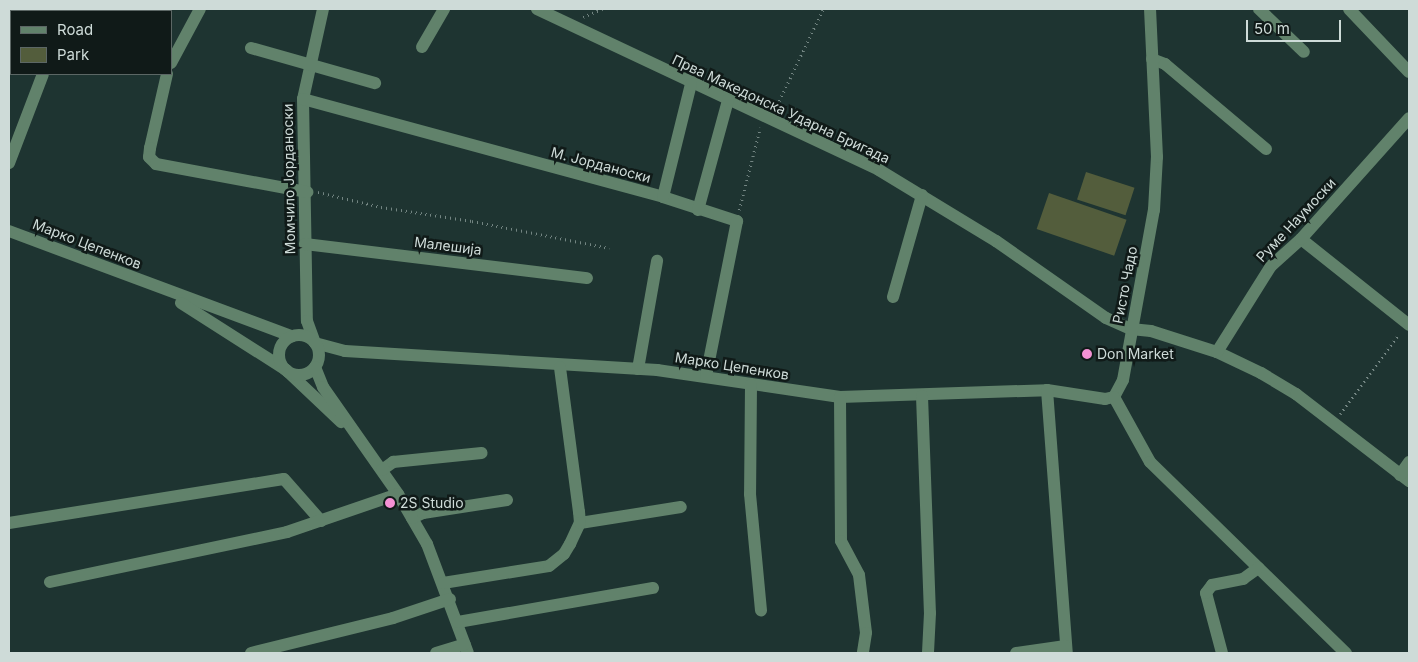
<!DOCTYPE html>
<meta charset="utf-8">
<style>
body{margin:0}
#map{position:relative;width:1418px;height:662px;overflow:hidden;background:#1e3431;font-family:Inter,sans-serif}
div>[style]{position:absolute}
.green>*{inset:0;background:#535d3c;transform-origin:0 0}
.path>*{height:2.5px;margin-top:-1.25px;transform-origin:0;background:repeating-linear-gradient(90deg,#738582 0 1px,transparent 0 5px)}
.minor>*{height:12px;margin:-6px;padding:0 6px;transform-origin:6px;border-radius:6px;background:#61826b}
.minor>.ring{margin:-6px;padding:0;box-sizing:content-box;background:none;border:12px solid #61826b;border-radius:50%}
.dots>*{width:14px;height:14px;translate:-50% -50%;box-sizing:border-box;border:2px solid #101a18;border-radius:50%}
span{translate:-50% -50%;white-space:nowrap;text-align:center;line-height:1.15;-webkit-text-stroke:5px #101a18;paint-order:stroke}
.street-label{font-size:14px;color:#cedbd8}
.poi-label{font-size:14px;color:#cedbd8}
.left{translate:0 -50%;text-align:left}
.frame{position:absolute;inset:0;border:10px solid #cedbd8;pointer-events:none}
.legend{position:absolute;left:10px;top:10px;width:162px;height:65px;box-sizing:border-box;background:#101a18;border:1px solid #5c6765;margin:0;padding:6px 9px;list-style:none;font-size:15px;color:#cedbd8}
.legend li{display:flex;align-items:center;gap:10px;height:25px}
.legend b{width:25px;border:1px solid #5c6765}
.scale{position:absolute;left:1246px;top:20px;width:95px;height:22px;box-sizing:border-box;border:2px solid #cedbd8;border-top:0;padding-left:6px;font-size:15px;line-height:18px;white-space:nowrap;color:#cedbd8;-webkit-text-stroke:4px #101a18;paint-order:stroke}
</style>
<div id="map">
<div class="green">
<div style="left:1086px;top:172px;width:51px;height:29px;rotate:18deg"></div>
<div style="left:1049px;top:193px;width:82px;height:38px;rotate:19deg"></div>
</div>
<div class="path">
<div style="left:583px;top:17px;width:21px;rotate:-23deg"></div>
<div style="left:773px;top:107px;width:8px;rotate:-45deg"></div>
<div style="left:779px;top:101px;width:102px;rotate:-64.4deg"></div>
<div style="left:318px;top:192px;width:65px;rotate:13.4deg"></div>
<div style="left:381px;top:207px;width:92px;rotate:8.7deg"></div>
<div style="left:472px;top:221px;width:140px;rotate:11.1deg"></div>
<div style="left:739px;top:210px;width:85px;rotate:-75.6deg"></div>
<div style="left:1340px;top:414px;width:99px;rotate:-53.6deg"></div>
</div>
<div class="minor">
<div style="left:30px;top:9px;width:4px;rotate:34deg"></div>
<div style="left:323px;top:9px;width:92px;rotate:102.5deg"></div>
<div style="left:303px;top:99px;width:222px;rotate:89deg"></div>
<div style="left:307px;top:321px;width:23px;rotate:70deg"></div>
<div style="left:315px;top:343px;width:31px;rotate:15deg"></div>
<div style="left:345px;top:351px;width:313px;rotate:3.5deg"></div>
<div style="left:657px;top:370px;width:185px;rotate:8.4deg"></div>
<div style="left:840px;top:397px;width:207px;rotate:-1.9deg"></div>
<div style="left:1047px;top:390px;width:59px;rotate:8.8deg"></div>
<div style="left:1105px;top:399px;width:9px;rotate:-13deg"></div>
<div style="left:537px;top:9px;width:378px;rotate:25.2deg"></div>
<div style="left:879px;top:170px;width:137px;rotate:31.3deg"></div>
<div style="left:996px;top:241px;width:134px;rotate:35deg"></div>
<div style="left:1106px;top:318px;width:27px;rotate:24deg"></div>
<div style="left:1131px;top:329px;width:20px;rotate:6deg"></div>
<div style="left:1151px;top:331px;width:69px;rotate:17.7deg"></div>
<div style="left:1217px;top:352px;width:49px;rotate:25.5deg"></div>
<div style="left:1261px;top:373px;width:41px;rotate:31deg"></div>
<div style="left:1296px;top:394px;width:143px;rotate:37.6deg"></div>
<div style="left:1259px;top:9px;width:62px;rotate:43.7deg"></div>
<div style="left:1349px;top:9px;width:87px;rotate:46.4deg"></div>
<div style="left:73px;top:11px;width:2px;rotate:-63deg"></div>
<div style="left:422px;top:47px;width:44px;rotate:-59.9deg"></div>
<div style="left:251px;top:48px;width:129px;rotate:15.8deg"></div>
<div style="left:1152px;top:59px;width:14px;rotate:21deg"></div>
<div style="left:1165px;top:64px;width:132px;rotate:40.1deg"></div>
<div style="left:171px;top:63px;width:61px;rotate:-61.8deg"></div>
<div style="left:167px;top:74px;width:76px;rotate:102.9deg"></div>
<div style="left:150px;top:148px;width:9px;rotate:96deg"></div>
<div style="left:149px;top:157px;width:10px;rotate:45deg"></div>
<div style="left:156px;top:164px;width:154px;rotate:10.5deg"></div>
<div style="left:303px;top:99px;width:373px;rotate:15.2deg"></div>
<div style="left:663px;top:197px;width:78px;rotate:18deg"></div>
<div style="left:737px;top:221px;width:158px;rotate:101.3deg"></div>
<div style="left:9px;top:163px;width:95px;rotate:-69.1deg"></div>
<div style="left:663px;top:197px;width:116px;rotate:-76.1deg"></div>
<div style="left:698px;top:210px;width:114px;rotate:-74.7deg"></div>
<div style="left:9px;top:231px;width:302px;rotate:20.4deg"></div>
<div style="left:1301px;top:239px;width:138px;rotate:38.5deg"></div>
<div style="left:305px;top:244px;width:284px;rotate:6.9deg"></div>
<div style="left:893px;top:297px;width:106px;rotate:-74.1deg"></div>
<div style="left:181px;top:303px;width:125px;rotate:32.5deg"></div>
<div style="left:286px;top:370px;width:76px;rotate:43.4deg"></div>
<div class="ring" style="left:279px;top:335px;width:28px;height:28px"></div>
<div style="left:1217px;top:352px;width:102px;rotate:-57.9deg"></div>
<div style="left:1271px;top:266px;width:40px;rotate:-42deg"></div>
<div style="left:1301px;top:239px;width:162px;rotate:-48.2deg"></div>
<div style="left:315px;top:367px;width:22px;rotate:68deg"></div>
<div style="left:323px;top:387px;width:131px;rotate:55deg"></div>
<div style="left:398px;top:494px;width:58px;rotate:59.9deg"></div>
<div style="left:427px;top:544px;width:116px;rotate:69.4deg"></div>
<div style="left:638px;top:369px;width:110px;rotate:-80deg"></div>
<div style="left:751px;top:385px;width:109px;rotate:90.5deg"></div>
<div style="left:750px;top:494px;width:117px;rotate:84.6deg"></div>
<div style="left:1047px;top:390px;width:264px;rotate:85.7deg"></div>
<div style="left:922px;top:396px;width:217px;rotate:87.9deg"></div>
<div style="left:930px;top:613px;width:40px;rotate:92.9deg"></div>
<div style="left:840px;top:397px;width:144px;rotate:89.6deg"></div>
<div style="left:841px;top:541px;width:38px;rotate:62deg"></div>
<div style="left:859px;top:575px;width:58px;rotate:83.1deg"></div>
<div style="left:866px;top:633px;width:20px;rotate:99deg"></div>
<div style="left:1114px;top:397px;width:19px;rotate:-62deg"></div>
<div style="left:1123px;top:380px;width:173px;rotate:-79.7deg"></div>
<div style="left:1154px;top:210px;width:53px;rotate:-86.8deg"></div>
<div style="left:1157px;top:157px;width:148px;rotate:-92.7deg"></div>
<div style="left:1114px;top:397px;width:74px;rotate:61deg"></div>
<div style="left:1150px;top:462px;width:274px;rotate:44.3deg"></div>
<div style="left:382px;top:470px;width:14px;rotate:-36deg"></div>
<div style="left:393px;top:462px;width:89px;rotate:-5.8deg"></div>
<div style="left:1400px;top:475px;width:16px;rotate:-55deg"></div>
<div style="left:412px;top:518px;width:12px;rotate:-24deg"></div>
<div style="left:423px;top:513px;width:85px;rotate:-8.8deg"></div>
<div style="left:9px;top:523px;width:278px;rotate:-9.1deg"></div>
<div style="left:284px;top:479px;width:56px;rotate:48.6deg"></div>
<div style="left:580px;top:523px;width:102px;rotate:-9deg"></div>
<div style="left:50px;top:582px;width:242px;rotate:-11.9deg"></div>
<div style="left:287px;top:532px;width:117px;rotate:-18.9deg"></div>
<div style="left:443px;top:583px;width:107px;rotate:-9.1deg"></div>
<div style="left:549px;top:566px;width:19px;rotate:-39deg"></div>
<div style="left:564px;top:554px;width:12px;rotate:-59deg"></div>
<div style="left:570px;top:544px;width:23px;rotate:-65deg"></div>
<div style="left:580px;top:523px;width:11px;rotate:-95deg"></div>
<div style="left:579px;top:512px;width:146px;rotate:-97.5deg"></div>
<div style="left:458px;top:622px;width:198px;rotate:-9.9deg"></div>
<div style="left:251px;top:653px;width:146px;rotate:-13.8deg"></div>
<div style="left:393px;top:618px;width:60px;rotate:-18.4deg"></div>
<div style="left:436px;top:653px;width:30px;rotate:-17deg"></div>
<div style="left:1016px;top:653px;width:50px;rotate:-8deg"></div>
<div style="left:1222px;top:653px;width:62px;rotate:-104.9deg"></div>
<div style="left:1206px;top:593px;width:10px;rotate:-53deg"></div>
<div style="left:1212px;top:585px;width:32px;rotate:-11deg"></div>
<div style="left:1243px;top:579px;width:19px;rotate:-36deg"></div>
</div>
<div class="dots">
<div style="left:1087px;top:354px;background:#f491d4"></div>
<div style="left:390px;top:503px;background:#f491d4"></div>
</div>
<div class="street-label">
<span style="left:781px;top:109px;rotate:25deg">Прва Македонска Ударна Бригада</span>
<span style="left:601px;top:165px;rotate:15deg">М. Јорданоски</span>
<span style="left:289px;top:179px;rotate:-91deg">Момчило Јорданоски</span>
<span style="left:1296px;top:220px;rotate:-47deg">Руме Наумоски</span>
<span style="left:87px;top:244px;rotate:21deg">Марко Цепенков</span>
<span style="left:448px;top:246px;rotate:7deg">Малешија</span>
<span style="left:1125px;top:285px;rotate:-79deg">Ристо Чадо</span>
<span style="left:732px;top:366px;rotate:9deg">Марко Цепенков</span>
</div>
<div class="poi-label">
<span class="left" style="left:1097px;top:354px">Don Market</span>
<span class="left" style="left:400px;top:503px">2S Studio</span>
</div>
<div class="frame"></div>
<ul class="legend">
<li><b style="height:6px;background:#61826b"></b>Road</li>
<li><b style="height:14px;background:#535d3c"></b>Park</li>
</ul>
<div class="scale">50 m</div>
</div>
